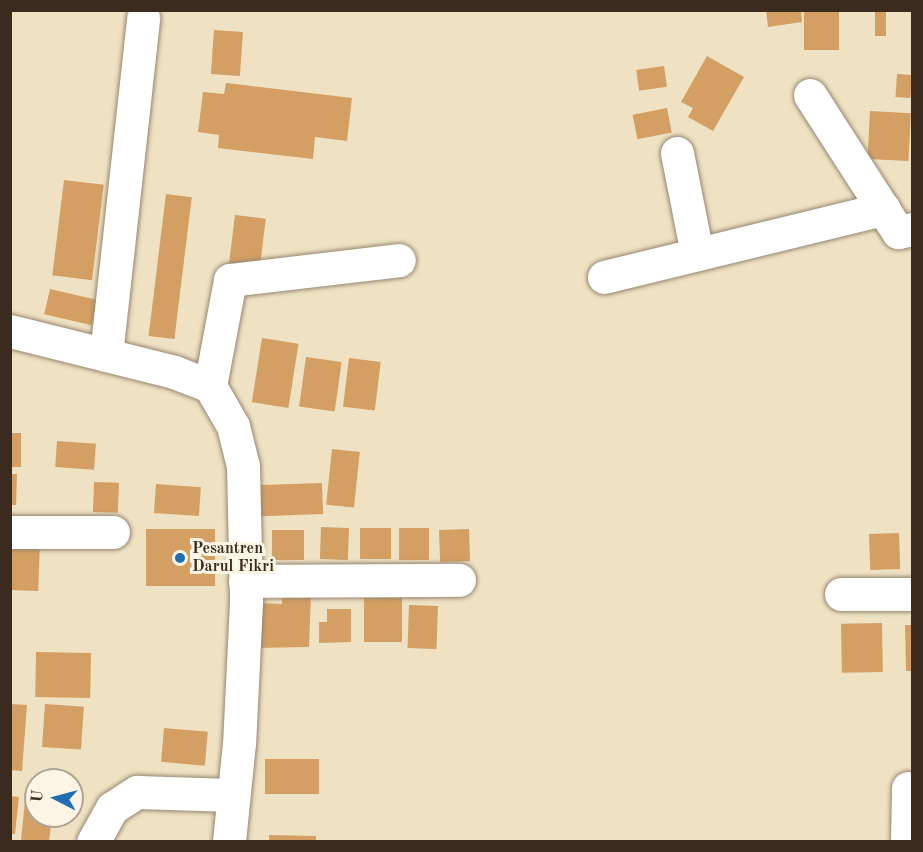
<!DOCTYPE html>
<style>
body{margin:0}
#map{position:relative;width:923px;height:852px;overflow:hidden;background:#efe2c3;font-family:"Old Standard TT",serif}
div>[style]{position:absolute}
.building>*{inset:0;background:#d49f63;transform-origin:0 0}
.roads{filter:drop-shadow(0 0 2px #958670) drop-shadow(0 0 2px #958670)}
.minor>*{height:33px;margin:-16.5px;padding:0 16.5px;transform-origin:16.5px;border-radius:16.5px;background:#fff}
.dots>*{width:16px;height:16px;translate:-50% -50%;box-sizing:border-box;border:3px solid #fcf5e5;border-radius:50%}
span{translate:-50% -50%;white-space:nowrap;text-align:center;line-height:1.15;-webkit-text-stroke:6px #fcf5e5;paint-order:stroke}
.poi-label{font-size:16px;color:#3b2a1e;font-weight:700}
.left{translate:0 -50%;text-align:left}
.frame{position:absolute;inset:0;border:12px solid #3b2a1e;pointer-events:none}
.north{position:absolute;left:24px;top:768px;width:60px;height:60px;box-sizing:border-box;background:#fcf5e5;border:2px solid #afa495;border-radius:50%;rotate:276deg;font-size:16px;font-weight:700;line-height:24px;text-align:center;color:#3b2a1e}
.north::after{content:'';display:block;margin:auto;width:21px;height:27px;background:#1f6fb2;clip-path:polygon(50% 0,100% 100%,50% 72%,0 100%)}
</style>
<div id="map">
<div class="building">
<div style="clip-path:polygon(766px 10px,801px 10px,802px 22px,768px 27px)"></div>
<div style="left:804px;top:10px;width:35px;height:40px"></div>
<div style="left:875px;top:10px;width:11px;height:26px"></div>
<div style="left:214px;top:30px;width:29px;height:44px;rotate:4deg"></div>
<div style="clip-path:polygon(707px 56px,744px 77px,713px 131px,688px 117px,693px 108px,681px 102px)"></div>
<div style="left:664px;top:66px;width:21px;height:28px;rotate:82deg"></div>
<div style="left:897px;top:74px;width:15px;height:23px;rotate:4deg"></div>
<div style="clip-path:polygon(226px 83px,352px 98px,347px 141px,315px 137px,313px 159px,218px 148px,219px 135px,198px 132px,203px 92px,224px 94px)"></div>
<div style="left:667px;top:108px;width:25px;height:35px;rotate:79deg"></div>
<div style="left:870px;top:111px;width:41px;height:48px;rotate:3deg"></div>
<div style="left:64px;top:180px;width:40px;height:96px;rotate:7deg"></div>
<div style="left:166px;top:194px;width:26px;height:143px;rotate:7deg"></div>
<div style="left:235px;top:215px;width:31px;height:76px;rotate:7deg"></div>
<div style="left:50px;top:289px;width:49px;height:26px;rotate:13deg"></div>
<div style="left:262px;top:338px;width:37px;height:65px;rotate:9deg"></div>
<div style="left:306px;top:357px;width:36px;height:50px;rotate:8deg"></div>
<div style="left:349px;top:358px;width:32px;height:49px;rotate:7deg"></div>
<div style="left:10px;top:433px;width:11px;height:34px"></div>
<div style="left:57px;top:441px;width:39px;height:26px;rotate:4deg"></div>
<div style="left:332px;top:449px;width:28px;height:56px;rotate:6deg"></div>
<div style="clip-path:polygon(10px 474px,17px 474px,16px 505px,10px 505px)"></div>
<div style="left:94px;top:482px;width:25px;height:30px;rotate:2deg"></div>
<div style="left:322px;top:483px;width:31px;height:70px;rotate:88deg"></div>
<div style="left:156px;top:484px;width:45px;height:29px;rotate:4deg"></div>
<div style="left:321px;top:527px;width:28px;height:32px;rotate:2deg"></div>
<div style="left:391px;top:528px;width:31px;height:31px;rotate:90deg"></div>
<div style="left:399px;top:528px;width:30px;height:32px"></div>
<div style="left:146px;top:529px;width:69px;height:57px"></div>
<div style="left:469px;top:529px;width:32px;height:30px;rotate:88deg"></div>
<div style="left:272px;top:530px;width:32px;height:30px"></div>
<div style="left:899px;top:533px;width:36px;height:30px;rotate:88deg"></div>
<div style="left:10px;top:540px;width:30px;height:50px;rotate:2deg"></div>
<div style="clip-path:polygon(282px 594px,311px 595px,309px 647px,254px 648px,256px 603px,282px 604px)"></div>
<div style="left:364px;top:598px;width:38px;height:44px"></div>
<div style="left:409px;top:605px;width:29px;height:43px;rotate:2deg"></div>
<div style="clip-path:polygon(327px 609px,351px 609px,351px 642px,319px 643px,319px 622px,327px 622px)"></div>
<div style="left:882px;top:623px;width:49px;height:41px;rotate:89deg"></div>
<div style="clip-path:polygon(905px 625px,912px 625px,912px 671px,906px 671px)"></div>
<div style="left:36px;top:652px;width:55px;height:45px;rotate:1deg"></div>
<div style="clip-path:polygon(10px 704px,27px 705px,22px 771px,10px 770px)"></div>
<div style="left:45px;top:704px;width:39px;height:43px;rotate:4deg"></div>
<div style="left:164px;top:728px;width:44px;height:34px;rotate:5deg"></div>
<div style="left:265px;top:759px;width:54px;height:35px"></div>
<div style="clip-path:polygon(10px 796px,19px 797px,15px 834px,10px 834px)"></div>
<div style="clip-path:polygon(25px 801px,36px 803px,36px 816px,52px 816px,49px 842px,21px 840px)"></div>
<div style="clip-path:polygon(269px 835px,316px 836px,316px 842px,269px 842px)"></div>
</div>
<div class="roads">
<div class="minor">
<div style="left:810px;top:95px;width:163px;rotate:57.3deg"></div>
<div style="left:898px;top:232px;width:14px;rotate:-12deg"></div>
<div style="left:677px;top:153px;width:103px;rotate:78.8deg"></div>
<div style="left:604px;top:277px;width:288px;rotate:-13.7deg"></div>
<div style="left:10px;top:331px;width:169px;rotate:14deg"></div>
<div style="left:174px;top:372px;width:39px;rotate:21deg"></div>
<div style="left:210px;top:386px;width:46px;rotate:60.1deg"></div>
<div style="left:233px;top:426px;width:41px;rotate:76deg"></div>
<div style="left:243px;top:466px;width:136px;rotate:88.7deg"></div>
<div style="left:246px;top:602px;width:141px;rotate:92.8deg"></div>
<div style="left:239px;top:743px;width:100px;rotate:95.8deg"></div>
<div style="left:106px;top:355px;width:339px;rotate:-83.7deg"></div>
<div style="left:210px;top:386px;width:108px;rotate:-79.3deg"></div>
<div style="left:230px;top:280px;width:170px;rotate:-6.7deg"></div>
<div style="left:10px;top:532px;width:103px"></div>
<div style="left:245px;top:581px;width:214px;rotate:-0.3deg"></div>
<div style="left:841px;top:594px;width:71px"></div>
<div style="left:93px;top:842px;width:39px;rotate:-61deg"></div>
<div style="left:112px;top:808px;width:30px;rotate:-33deg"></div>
<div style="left:137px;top:792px;width:95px;rotate:1.8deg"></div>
<div style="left:907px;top:842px;width:54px;rotate:-88.9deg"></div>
</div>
</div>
<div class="dots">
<div style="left:180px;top:558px;background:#1f6fb2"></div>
</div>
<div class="poi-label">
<span class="left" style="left:192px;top:558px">Pesantren<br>Darul Fikri</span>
</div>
<div class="frame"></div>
<div class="north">U</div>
</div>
